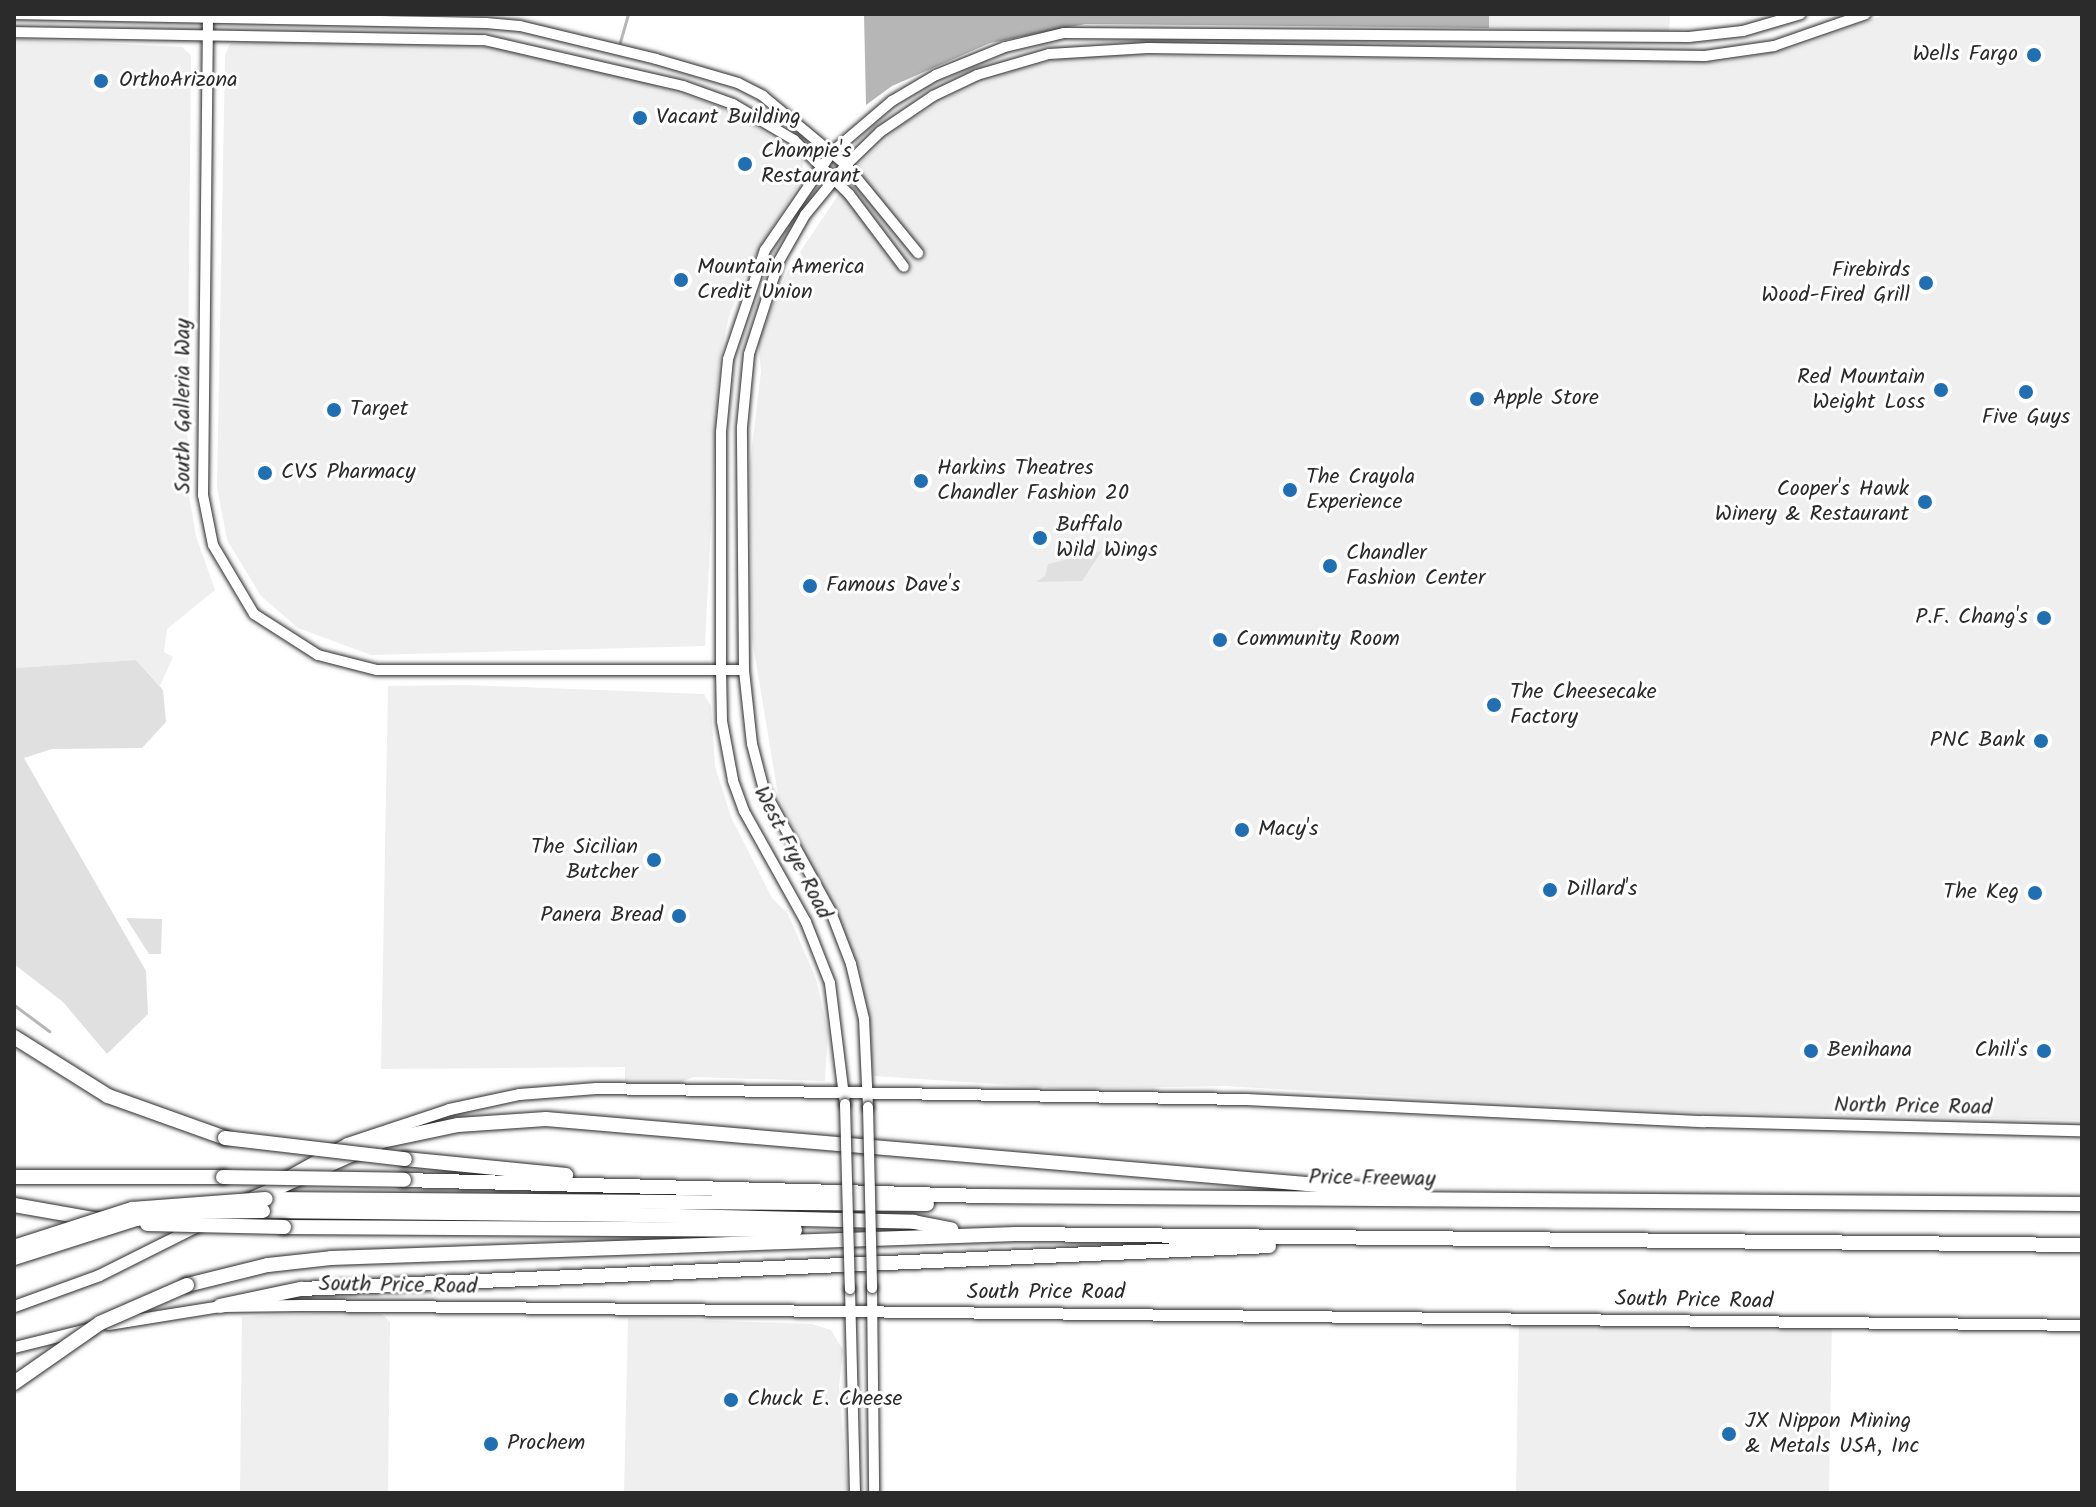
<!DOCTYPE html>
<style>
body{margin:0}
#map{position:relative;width:2096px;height:1507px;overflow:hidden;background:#fff;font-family:Kalam,sans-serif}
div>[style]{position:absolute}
.built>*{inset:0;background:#efefef;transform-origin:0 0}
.green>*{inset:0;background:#e0e0e0}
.water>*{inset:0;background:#b6b6b6}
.stream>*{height:3px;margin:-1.5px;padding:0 1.5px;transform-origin:1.5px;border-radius:1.5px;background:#b6b6b6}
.roads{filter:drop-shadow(0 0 2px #2b2b2b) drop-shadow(0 0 2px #2b2b2b)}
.tertiary>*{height:10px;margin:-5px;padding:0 5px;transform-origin:5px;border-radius:5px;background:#fff}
.secondary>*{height:11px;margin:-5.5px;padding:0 5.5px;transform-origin:5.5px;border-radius:5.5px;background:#fff}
.motorway>*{height:14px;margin:-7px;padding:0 7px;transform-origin:7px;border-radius:7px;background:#fff}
.bridges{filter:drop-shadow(0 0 2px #2b2b2b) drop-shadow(0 0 2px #2b2b2b)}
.tertiary-bridge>*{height:10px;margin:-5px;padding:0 5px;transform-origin:5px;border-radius:5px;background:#fff}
.motorway-bridge>*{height:14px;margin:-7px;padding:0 7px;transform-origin:7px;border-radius:7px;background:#fff}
.dots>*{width:22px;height:22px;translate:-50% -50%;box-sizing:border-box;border:4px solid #fff;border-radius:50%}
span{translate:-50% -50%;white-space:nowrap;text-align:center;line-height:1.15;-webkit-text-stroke:6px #fff;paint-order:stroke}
.poi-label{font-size:22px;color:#2b2b2b}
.right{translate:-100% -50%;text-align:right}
.left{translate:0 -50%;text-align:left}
.street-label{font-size:22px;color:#2b2b2b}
.frame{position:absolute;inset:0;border:16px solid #2b2b2b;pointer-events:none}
</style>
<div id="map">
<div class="built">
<div style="clip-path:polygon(1489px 14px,1670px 14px,1669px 32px,1489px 28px)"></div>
<div style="clip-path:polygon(1887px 14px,2082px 14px,2082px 1120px,1675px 1112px,1225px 1086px,1069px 1089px,874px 1076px,861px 972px,778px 795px,752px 638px,750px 464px,761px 371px,758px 340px,789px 268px,860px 163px,903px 124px,955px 94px,1013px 71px,1062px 59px,1111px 55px,1722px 62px,1793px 48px)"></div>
<div style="clip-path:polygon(14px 39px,182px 47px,191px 55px,187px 485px,196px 536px,215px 590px,167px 629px,164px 652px,173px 657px,160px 686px,136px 660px,14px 668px)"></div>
<div style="clip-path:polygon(248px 42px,496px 47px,638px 80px,722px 107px,749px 121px,803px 162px,803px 177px,751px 263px,729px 316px,719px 363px,705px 646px,371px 655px,298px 628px,261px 596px,227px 540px,217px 487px,225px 55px,230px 44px)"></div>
<div style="clip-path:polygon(466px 685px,704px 694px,711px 706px,715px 766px,731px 817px,772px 898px,788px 914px,816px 979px,828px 1031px,825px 1081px,694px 1077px,678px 1083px,625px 1083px,625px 1067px,381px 1069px,388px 686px)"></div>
<div style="clip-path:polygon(335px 1312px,382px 1314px,390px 1322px,388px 1493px,240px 1493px,242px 1317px)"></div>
<div style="clip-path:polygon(628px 1318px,812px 1324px,831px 1330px,843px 1350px,839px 1386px,848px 1493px,624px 1493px)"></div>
<div style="left:1519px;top:1318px;width:313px;height:175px;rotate:1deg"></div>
</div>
<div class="green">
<div style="clip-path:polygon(1102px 551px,1082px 581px,1036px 582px,1045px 576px,1048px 564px)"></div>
<div style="clip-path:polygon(136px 660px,163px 690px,166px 722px,142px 748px,52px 749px,24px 758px,146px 971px,148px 1014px,107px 1054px,63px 1002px,14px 964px,14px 668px)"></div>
<div style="clip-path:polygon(126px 918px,162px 919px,161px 954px,149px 954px)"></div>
</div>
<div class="water">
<div style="clip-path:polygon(864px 14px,1489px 14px,1489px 28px,1085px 24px,990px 43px,892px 86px,866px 105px)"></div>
</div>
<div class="stream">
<div style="left:620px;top:42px;width:29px;rotate:-74deg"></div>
<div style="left:14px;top:1005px;width:44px;rotate:36.6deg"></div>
</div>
<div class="roads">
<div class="tertiary">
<div style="left:14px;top:14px;width:472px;rotate:1.1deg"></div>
<div style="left:486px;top:23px;width:34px;rotate:5deg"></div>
<div style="left:520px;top:26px;width:140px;rotate:13.6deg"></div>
<div style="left:656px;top:59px;width:85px;rotate:16.3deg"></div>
<div style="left:738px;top:83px;width:28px;rotate:27deg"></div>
<div style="left:763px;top:96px;width:108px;rotate:39.7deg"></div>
<div style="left:846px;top:165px;width:114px;rotate:50.7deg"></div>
<div style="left:208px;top:17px;width:478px;rotate:90.6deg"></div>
<div style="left:203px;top:495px;width:51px;rotate:78.7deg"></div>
<div style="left:213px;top:545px;width:80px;rotate:59.3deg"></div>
<div style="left:254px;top:614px;width:76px;rotate:32.6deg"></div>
<div style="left:318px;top:655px;width:61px;rotate:14.3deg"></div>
<div style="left:377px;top:670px;width:367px"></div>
<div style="left:14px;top:32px;width:470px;rotate:1deg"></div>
<div style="left:484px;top:40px;width:204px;rotate:13deg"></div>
<div style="left:683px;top:86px;width:53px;rotate:19.8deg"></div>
<div style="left:733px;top:104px;width:71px;rotate:30.5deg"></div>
<div style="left:794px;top:140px;width:77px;rotate:44.5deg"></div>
<div style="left:849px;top:194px;width:91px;rotate:53deg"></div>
<div style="left:845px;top:1104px;width:122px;rotate:-97.1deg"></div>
<div style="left:830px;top:983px;width:66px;rotate:-111.5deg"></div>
<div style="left:806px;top:922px;width:127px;rotate:-119.2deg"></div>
<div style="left:744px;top:811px;width:33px;rotate:-110deg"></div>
<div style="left:733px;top:780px;width:60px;rotate:-100.6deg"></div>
<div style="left:722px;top:721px;width:51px;rotate:-91.1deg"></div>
<div style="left:721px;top:670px;width:238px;rotate:-90deg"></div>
<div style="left:721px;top:432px;width:73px;rotate:-84.5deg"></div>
<div style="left:728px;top:359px;width:115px;rotate:-71.3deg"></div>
<div style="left:765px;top:250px;width:119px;rotate:-55.6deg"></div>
<div style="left:832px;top:152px;width:79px;rotate:-40.4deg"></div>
<div style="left:892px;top:101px;width:51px;rotate:-30.6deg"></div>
<div style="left:936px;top:75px;width:74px;rotate:-22.1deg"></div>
<div style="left:1005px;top:47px;width:61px;rotate:-13.3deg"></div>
<div style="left:1064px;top:33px;width:625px;rotate:0.37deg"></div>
<div style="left:1689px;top:37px;width:54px;rotate:-6.3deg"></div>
<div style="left:1743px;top:31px;width:60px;rotate:-16.3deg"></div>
<div style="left:868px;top:1107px;width:88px;rotate:-92.6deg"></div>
<div style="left:864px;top:1019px;width:57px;rotate:-103.3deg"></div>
<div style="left:851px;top:964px;width:56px;rotate:-111deg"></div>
<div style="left:831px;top:912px;width:139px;rotate:-118.8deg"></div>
<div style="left:764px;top:790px;width:48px;rotate:-104.6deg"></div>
<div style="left:752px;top:744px;width:74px;rotate:-96.2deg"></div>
<div style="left:744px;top:670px;width:243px;rotate:-90.5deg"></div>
<div style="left:742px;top:427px;width:73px;rotate:-84.5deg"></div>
<div style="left:749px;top:354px;width:98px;rotate:-72.1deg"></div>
<div style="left:779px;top:261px;width:53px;rotate:-60.5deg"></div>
<div style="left:805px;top:215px;width:65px;rotate:-50.6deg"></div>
<div style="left:846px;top:165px;width:47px;rotate:-44.1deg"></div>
<div style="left:880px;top:132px;width:64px;rotate:-34.2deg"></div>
<div style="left:933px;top:96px;width:49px;rotate:-25.5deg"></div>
<div style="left:977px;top:75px;width:75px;rotate:-16.3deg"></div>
<div style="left:1049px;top:54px;width:99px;rotate:-3.5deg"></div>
<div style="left:1148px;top:48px;width:557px;rotate:0.82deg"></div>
<div style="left:1705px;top:56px;width:70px;rotate:-8.2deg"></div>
<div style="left:1774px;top:46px;width:97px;rotate:-19.2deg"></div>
<div style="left:872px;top:1288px;width:205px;rotate:89.4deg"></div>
<div style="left:850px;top:1289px;width:204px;rotate:88.6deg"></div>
</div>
<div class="secondary">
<div style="left:284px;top:1178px;width:72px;rotate:-29.1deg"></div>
<div style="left:347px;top:1143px;width:108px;rotate:-18.4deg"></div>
<div style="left:449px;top:1109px;width:72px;rotate:-12.1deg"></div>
<div style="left:519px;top:1094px;width:77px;rotate:-4.5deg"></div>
<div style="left:596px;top:1088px;width:650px;rotate:0.97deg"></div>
<div style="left:1246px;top:1099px;width:457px;rotate:2.8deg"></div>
<div style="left:1702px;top:1121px;width:380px;rotate:1.4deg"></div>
<div style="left:14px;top:1306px;width:90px;rotate:-20deg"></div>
<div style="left:99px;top:1275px;width:112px;rotate:-26.6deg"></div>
<div style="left:108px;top:1324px;width:113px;rotate:-9.1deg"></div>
<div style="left:220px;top:1306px;width:81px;rotate:-0.7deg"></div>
<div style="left:301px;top:1305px;width:1781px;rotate:0.64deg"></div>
<div style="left:14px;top:1347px;width:79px;rotate:-13.9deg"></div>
</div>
<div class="motorway">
<div style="left:14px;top:1037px;width:111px;rotate:32.1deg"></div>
<div style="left:108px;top:1096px;width:124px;rotate:19.7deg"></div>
<div style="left:405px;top:1159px;width:162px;rotate:5.7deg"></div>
<div style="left:14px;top:1177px;width:209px"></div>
<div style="left:404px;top:1180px;width:579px;rotate:1.58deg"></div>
<div style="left:983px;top:1196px;width:1099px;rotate:0.42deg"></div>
<div style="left:266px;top:1199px;width:661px;rotate:0.43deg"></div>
<div style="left:250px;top:1200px;width:145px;rotate:-24.1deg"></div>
<div style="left:382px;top:1141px;width:78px;rotate:-11.9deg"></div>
<div style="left:458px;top:1125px;width:88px;rotate:-3.9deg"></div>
<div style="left:546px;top:1119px;width:880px;rotate:4.89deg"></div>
<div style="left:14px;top:1205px;width:86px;rotate:10deg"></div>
<div style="left:263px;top:1211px;width:373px;rotate:0.6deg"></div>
<div style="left:636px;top:1215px;width:278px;rotate:1.4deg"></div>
<div style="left:914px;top:1222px;width:38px;rotate:11deg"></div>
<div style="left:284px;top:1227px;width:511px;rotate:0.34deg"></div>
<div style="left:187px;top:1285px;width:83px;rotate:-13.9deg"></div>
<div style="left:268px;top:1265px;width:63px;rotate:-6.3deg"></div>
<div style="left:331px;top:1258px;width:685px;rotate:-2.01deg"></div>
<div style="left:1016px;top:1234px;width:1066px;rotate:0.59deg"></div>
<div style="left:220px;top:1306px;width:83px;rotate:-11.9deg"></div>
<div style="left:301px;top:1289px;width:969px;rotate:-2.54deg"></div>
</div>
</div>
<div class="bridges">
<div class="tertiary-bridge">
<div style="left:845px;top:1104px;width:185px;rotate:88.5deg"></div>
<div style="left:868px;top:1107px;width:181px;rotate:88.7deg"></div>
</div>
<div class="motorway-bridge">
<div style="left:225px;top:1138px;width:181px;rotate:6.7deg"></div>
<div style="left:223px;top:1177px;width:181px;rotate:0.9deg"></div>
<div style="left:147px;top:1224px;width:137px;rotate:1.3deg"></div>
<div style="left:14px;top:1247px;width:124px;rotate:-17.9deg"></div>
<div style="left:132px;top:1209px;width:134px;rotate:-4.3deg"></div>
<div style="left:14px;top:1258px;width:128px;rotate:-17.7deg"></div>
<div style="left:136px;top:1219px;width:55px;rotate:-7.3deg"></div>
<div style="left:191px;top:1212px;width:72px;rotate:-0.8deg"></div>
<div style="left:14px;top:1383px;width:105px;rotate:-34.9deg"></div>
<div style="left:100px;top:1323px;width:95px;rotate:-23.6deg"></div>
</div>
</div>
<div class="dots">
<div style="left:2034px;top:55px;background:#1f6fb2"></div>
<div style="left:101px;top:81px;background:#1f6fb2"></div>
<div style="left:640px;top:118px;background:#1f6fb2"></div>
<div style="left:745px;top:164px;background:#1f6fb2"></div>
<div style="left:681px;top:280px;background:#1f6fb2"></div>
<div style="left:1926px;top:283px;background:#1f6fb2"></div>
<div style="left:1941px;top:390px;background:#1f6fb2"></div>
<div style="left:2026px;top:392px;background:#1f6fb2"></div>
<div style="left:1477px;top:399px;background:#1f6fb2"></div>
<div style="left:334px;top:410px;background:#1f6fb2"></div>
<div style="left:265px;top:473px;background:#1f6fb2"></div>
<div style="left:921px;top:481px;background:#1f6fb2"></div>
<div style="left:1290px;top:490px;background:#1f6fb2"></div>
<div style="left:1925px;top:502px;background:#1f6fb2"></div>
<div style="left:1040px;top:538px;background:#1f6fb2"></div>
<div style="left:1330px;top:566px;background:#1f6fb2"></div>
<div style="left:810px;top:586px;background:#1f6fb2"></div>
<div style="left:2044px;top:618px;background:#1f6fb2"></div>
<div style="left:1220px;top:640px;background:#1f6fb2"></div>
<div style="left:1494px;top:705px;background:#1f6fb2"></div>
<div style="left:2041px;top:741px;background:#1f6fb2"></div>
<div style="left:1242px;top:830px;background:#1f6fb2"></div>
<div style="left:654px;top:860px;background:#1f6fb2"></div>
<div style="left:1550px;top:890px;background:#1f6fb2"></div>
<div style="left:2035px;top:893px;background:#1f6fb2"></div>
<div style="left:679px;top:916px;background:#1f6fb2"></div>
<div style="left:1811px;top:1051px;background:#1f6fb2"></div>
<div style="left:2044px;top:1051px;background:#1f6fb2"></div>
<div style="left:731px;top:1400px;background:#1f6fb2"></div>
<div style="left:1729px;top:1434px;background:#1f6fb2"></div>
<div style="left:491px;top:1444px;background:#1f6fb2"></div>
</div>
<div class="poi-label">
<span class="right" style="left:2018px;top:55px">Wells Fargo</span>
<span class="left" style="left:119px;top:81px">OrthoArizona</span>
<span class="left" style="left:656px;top:118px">Vacant Building</span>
<span class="left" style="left:761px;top:164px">Chompie's<br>Restaurant</span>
<span class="left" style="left:697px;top:280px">Mountain America<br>Credit Union</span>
<span class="right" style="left:1910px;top:283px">Firebirds<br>Wood-Fired Grill</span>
<span class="right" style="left:1925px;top:390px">Red Mountain<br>Weight Loss</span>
<span class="left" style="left:1493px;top:399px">Apple Store</span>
<span class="left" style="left:350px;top:410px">Target</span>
<span style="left:2026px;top:418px">Five Guys</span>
<span class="left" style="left:937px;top:481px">Harkins Theatres<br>Chandler Fashion 20</span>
<span class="left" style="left:281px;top:473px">CVS Pharmacy</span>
<span class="left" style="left:1306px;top:490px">The Crayola<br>Experience</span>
<span class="right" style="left:1909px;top:502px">Cooper's Hawk<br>Winery &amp; Restaurant</span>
<span class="left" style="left:1056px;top:538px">Buffalo<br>Wild Wings</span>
<span class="left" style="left:1346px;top:566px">Chandler<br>Fashion Center</span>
<span class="left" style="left:826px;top:586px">Famous Dave's</span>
<span class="right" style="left:2028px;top:618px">P.F. Chang's</span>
<span class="left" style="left:1236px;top:640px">Community Room</span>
<span class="left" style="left:1510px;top:705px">The Cheesecake<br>Factory</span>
<span class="right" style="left:2025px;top:741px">PNC Bank</span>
<span class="left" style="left:1258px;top:830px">Macy's</span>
<span class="right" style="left:638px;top:860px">The Sicilian<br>Butcher</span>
<span class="left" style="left:1566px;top:890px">Dillard's</span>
<span class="right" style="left:2019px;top:893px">The Keg</span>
<span class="right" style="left:663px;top:916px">Panera Bread</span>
<span class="left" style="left:1827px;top:1051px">Benihana</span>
<span class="right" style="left:2028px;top:1051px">Chili's</span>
<span class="left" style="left:747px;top:1400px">Chuck E. Cheese</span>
<span class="left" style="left:1745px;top:1434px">JX Nippon Mining<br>&amp; Metals USA, Inc</span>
<span class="left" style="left:507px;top:1444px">Prochem</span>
</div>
<div class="street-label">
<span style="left:184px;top:406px;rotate:-90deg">South Galleria Way</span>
<span style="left:792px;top:853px;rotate:63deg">West Frye Road</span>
<span style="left:1913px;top:1107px;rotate:1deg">North Price Road</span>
<span style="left:1372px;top:1179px;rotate:1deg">Price Freeway</span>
<span style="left:398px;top:1286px;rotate:1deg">South Price Road</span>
<span style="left:1046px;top:1293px">South Price Road</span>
<span style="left:1694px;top:1301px;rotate:1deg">South Price Road</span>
</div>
<div class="frame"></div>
</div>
